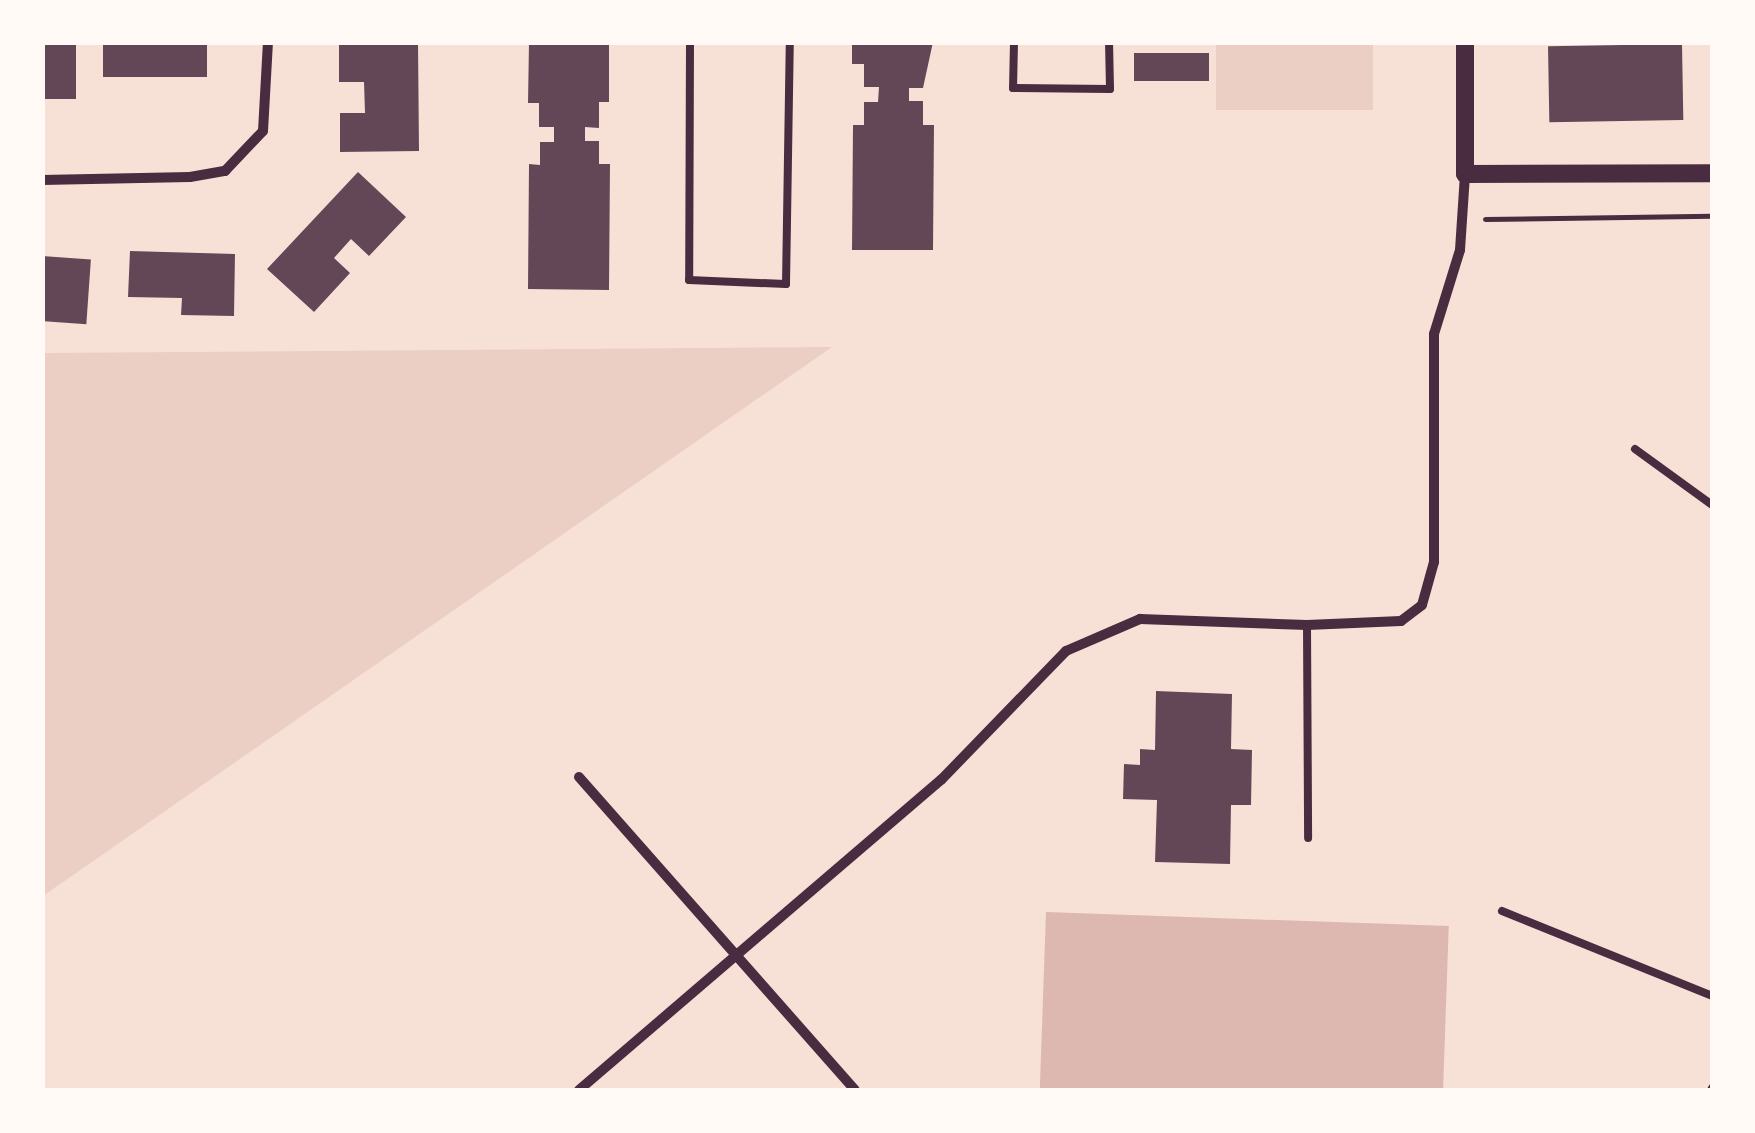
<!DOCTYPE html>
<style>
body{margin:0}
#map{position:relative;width:1755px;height:1133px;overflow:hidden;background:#f7e1d7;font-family:Montserrat,sans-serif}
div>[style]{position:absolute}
.green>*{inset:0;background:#ebcfc5;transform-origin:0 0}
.water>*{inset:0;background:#dcb8b0;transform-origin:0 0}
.building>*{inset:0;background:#644757;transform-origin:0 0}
.path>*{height:5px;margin:-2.5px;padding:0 2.5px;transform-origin:2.5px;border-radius:2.5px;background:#4a2c40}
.service>*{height:8px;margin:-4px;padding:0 4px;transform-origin:4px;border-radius:4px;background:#4a2c40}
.minor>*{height:10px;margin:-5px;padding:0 5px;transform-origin:5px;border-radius:5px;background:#4a2c40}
.tertiary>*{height:18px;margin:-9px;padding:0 9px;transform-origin:9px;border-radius:9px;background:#4a2c40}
span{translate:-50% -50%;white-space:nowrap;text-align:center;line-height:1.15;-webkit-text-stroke:9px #fffaf5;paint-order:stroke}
.frame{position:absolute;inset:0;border:45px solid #fffaf5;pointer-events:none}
</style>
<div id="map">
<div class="green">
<div style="left:1216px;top:43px;width:157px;height:67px"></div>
<div style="clip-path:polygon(832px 347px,43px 896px,43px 353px)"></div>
</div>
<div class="water">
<div style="left:1046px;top:912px;width:403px;height:178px;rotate:2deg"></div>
</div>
<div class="building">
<div style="left:42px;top:42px;width:34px;height:57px"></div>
<div style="left:103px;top:42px;width:104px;height:35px"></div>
<div style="clip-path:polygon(339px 42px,418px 42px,419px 151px,340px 152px,340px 113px,365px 113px,364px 82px,339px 82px)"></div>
<div style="clip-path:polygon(529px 42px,609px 42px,609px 102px,599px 102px,599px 128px,585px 127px,585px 141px,599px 141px,599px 164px,610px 164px,609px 290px,528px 289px,529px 164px,540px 165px,540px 142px,554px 142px,554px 127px,539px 127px,539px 103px,528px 103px)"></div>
<div style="clip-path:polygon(852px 42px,933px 42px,923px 88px,909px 88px,909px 101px,923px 101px,923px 125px,934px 125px,933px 250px,852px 250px,853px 125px,864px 125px,864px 102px,878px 102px,879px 87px,864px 87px,864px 64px,852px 64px)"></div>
<div style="left:1682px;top:44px;width:76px;height:134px;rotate:89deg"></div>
<div style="left:1209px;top:53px;width:28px;height:75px;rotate:90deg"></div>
<div style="clip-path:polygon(358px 172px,406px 217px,369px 256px,351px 239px,334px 258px,350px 273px,314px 312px,267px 269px)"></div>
<div style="clip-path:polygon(130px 251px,235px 254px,234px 316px,181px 315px,182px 298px,128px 297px)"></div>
<div style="left:42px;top:256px;width:49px;height:65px;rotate:4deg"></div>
<div style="clip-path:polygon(1156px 691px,1232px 694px,1231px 749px,1252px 750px,1251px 805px,1231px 805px,1230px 864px,1155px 862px,1157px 800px,1123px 799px,1124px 764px,1140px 765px,1140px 749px,1155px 750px)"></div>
</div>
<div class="path">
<div style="left:1485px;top:219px;width:227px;rotate:-0.8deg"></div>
</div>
<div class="service">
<div style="left:690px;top:42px;width:238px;rotate:90.2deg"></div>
<div style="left:689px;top:280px;width:97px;rotate:2.4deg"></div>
<div style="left:786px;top:284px;width:242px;rotate:-89.1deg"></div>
<div style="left:1014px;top:42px;width:46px;rotate:91.2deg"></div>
<div style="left:1013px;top:88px;width:97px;rotate:0.6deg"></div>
<div style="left:1110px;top:89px;width:47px;rotate:-91.2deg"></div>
<div style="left:1635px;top:449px;width:95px;rotate:36deg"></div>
<div style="left:1307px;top:625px;width:213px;rotate:89.7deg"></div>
<div style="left:1502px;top:911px;width:227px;rotate:22deg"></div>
<div style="left:1711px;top:1090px;width:2px;rotate:-63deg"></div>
</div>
<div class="minor">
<div style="left:42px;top:180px;width:148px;rotate:-1.2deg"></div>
<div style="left:190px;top:177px;width:36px;rotate:-10deg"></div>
<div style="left:225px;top:171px;width:55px;rotate:-46.5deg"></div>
<div style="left:263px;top:131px;width:89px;rotate:-86.8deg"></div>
<div style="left:579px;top:777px;width:417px;rotate:48.6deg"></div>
<div style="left:579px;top:1090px;width:477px;rotate:-40.6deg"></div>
<div style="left:941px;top:780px;width:180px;rotate:-45.9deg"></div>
<div style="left:1066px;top:651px;width:81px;rotate:-23.4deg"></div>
<div style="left:1140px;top:619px;width:167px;rotate:2.1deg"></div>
<div style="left:1307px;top:625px;width:94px;rotate:-2.4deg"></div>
<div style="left:1401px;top:621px;width:26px;rotate:-37deg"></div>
<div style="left:1422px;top:605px;width:45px;rotate:-74.4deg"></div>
<div style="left:1434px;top:562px;width:228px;rotate:-90deg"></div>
<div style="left:1434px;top:334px;width:88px;rotate:-72.8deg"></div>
<div style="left:1460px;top:250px;width:76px;rotate:-86.2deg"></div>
</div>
<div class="tertiary">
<div style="left:1465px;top:42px;width:132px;rotate:90deg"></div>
<div style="left:1465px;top:174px;width:247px;rotate:-0.2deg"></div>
</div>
<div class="frame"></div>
</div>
